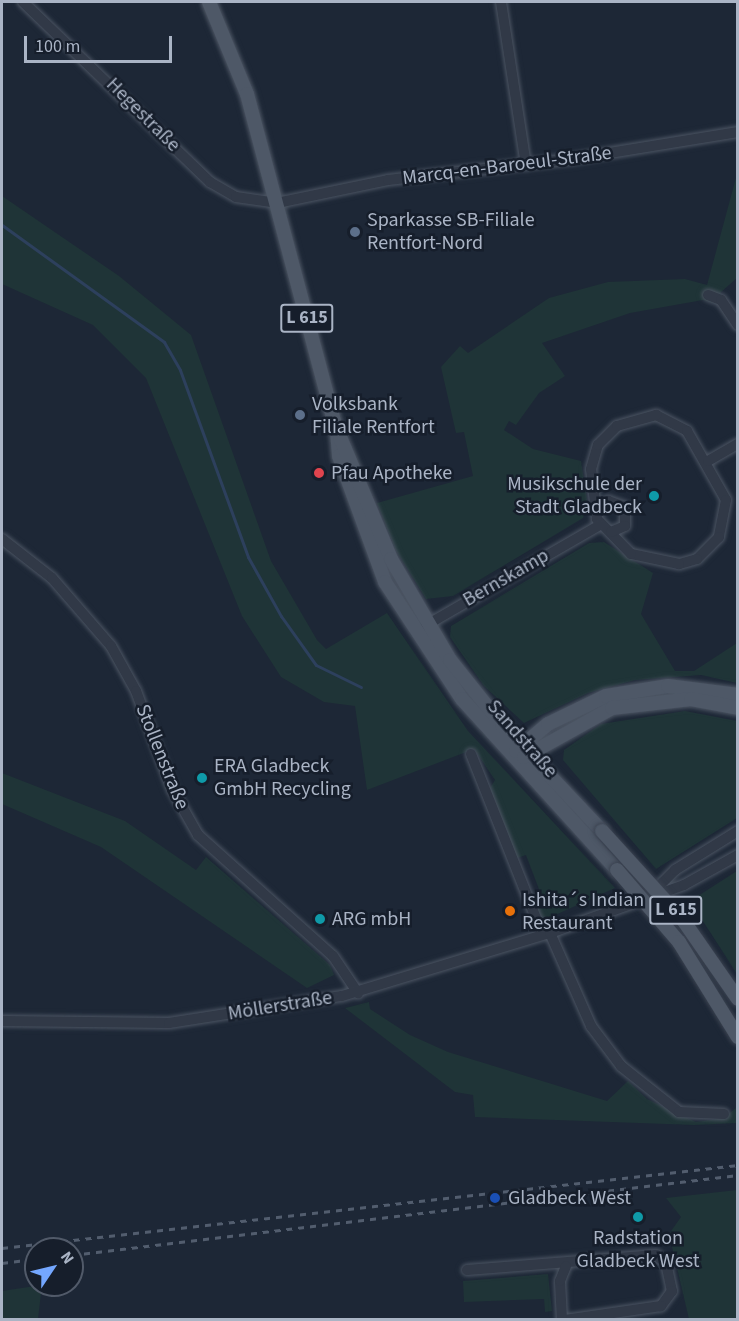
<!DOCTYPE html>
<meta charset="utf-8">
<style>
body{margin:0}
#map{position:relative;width:739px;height:1321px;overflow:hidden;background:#1d2736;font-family:"Source Sans 3",sans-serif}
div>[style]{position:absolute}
.green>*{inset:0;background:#1f3437}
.stream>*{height:3px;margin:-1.5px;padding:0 1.5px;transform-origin:1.5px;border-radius:1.5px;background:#2d405d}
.roads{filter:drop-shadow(0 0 2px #4b5462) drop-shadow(0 0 2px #4b5462)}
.minor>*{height:10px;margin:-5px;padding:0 5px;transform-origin:5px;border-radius:5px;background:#313947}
.major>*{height:14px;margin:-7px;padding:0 7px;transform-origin:7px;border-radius:7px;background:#4e5867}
.rail>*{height:3px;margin-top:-1.5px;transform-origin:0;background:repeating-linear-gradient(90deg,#525d6e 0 6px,transparent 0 12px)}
.bridges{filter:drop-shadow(0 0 2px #3a4250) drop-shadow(0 0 2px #3a4250)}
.major-bridge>*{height:14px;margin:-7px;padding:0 7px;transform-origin:7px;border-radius:7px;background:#4e5867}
.dots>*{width:16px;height:16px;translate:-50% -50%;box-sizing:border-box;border:3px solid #161e2b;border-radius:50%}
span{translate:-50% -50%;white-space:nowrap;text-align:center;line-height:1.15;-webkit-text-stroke:5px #161e2b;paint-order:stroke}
.shield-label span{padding:2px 4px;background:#161e2b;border:2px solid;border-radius:4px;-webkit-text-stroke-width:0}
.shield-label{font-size:18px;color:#aab4c5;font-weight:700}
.street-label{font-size:20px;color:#aab4c5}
.poi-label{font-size:20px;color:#aab4c5}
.left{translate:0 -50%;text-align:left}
.right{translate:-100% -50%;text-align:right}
.frame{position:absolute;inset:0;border:3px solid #aab4c5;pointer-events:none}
.north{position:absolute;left:24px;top:1237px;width:60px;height:60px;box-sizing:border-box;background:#161e2b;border:2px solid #515a69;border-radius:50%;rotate:55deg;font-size:16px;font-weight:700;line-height:24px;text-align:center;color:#aab4c5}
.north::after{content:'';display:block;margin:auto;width:21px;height:27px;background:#74a7ff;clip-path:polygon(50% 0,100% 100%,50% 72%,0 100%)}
.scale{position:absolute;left:24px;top:36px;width:148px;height:27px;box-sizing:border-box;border:3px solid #aab4c5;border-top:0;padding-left:8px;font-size:18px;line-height:21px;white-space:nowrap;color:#aab4c5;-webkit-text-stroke:4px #161e2b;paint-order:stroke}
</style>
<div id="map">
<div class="green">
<div style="clip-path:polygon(737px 174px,737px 278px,721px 292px,720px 305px,703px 300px,630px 313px,542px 343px,565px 376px,539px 393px,516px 425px,509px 421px,504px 430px,533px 449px,581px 461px,588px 506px,583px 518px,453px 596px,426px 599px,395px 549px,377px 503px,473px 476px,464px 432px,456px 433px,441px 367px,460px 346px,468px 353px,549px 298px,608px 282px,685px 279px,707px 285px)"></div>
<div style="clip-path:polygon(2px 196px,119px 276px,191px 335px,271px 561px,317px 640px,326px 649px,387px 613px,468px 731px,615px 888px,542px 921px,533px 901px,542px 897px,526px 855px,517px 858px,490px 788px,495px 780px,474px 749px,367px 790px,355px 706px,324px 702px,281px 677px,242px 616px,146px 378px,93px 325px,2px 284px)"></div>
<div style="clip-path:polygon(604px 542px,653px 573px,641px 614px,675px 671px,694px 671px,737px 643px,737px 683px,701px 675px,635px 680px,588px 693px,524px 723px,484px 686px,450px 637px,451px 626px,589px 543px)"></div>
<div style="clip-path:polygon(685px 711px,737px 721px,737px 818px,656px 869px,563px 760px,564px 750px,601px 724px)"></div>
<div style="clip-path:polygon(2px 773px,125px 821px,196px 870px,206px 857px,330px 965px,334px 975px,307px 988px,101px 847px,2px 804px)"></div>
<div style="clip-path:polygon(737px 871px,737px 974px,690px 901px)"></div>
<div style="clip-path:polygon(369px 1002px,370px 1009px,410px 1035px,448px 1052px,607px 1101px,628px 1081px,647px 1099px,696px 1122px,724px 1118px,737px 1107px,737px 1123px,694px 1125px,475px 1117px,473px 1095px,455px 1092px,345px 1008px)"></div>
<div style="clip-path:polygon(737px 1190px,737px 1319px,689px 1319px,669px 1234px,681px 1217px,666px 1198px)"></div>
<div style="clip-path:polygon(548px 1274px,552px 1311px,545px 1312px,544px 1299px,464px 1302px,463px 1281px)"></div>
<div style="clip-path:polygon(42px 1285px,38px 1319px,2px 1319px,2px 1291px)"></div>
</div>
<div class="stream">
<div style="left:2px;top:225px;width:200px;rotate:35.8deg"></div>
<div style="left:164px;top:342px;width:32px;rotate:60deg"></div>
<div style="left:180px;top:370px;width:199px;rotate:70deg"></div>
<div style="left:248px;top:557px;width:68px;rotate:60.8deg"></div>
<div style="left:281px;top:616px;width:60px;rotate:54.5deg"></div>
<div style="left:316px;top:665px;width:50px;rotate:26.1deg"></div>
</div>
<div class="roads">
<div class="minor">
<div style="left:23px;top:2px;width:260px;rotate:43.9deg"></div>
<div style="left:210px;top:182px;width:30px;rotate:30deg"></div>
<div style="left:236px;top:197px;width:41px;rotate:8.3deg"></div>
<div style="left:277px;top:203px;width:113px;rotate:-11.7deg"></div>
<div style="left:388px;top:180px;width:186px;rotate:-6.5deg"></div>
<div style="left:573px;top:159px;width:167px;rotate:-9.3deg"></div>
<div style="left:501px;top:2px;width:165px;rotate:81.3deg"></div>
<div style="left:708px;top:295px;width:14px;rotate:21deg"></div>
<div style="left:721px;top:300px;width:30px;rotate:56deg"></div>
<div style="left:656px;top:415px;width:35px;rotate:27deg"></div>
<div style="left:687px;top:431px;width:79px;rotate:60.5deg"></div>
<div style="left:726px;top:500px;width:38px;rotate:101deg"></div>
<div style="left:719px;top:537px;width:31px;rotate:135deg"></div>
<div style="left:697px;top:559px;width:19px;rotate:164deg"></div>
<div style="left:679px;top:564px;width:49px;rotate:-168.2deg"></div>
<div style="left:631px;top:554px;width:49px;rotate:-134.2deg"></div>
<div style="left:597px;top:519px;width:50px;rotate:-96.8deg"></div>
<div style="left:591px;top:469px;width:25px;rotate:-74deg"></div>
<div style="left:598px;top:445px;width:27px;rotate:-45deg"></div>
<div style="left:617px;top:426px;width:41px;rotate:-15.8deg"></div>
<div style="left:708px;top:461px;width:34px;rotate:-30deg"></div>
<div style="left:597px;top:512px;width:16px;rotate:-45deg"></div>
<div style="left:608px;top:501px;width:18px;rotate:19deg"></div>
<div style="left:625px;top:507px;width:19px;rotate:90deg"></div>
<div style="left:625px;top:526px;width:15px;rotate:157deg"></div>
<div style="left:2px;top:539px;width:63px;rotate:38deg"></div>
<div style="left:52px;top:578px;width:90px;rotate:49.1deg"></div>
<div style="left:111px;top:646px;width:51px;rotate:60.9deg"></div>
<div style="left:136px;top:691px;width:104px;rotate:69.8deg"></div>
<div style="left:172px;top:789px;width:53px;rotate:60.5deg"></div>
<div style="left:198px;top:835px;width:181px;rotate:41.9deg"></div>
<div style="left:333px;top:956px;width:45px;rotate:56deg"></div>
<div style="left:425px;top:626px;width:202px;rotate:-30deg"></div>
<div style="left:471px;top:754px;width:180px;rotate:68.4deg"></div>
<div style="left:537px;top:921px;width:18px;rotate:43deg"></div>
<div style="left:550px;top:933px;width:102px;rotate:66.2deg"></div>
<div style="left:591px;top:1026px;width:50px;rotate:53.1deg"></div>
<div style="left:621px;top:1066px;width:74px;rotate:38.4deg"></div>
<div style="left:679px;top:1112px;width:45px;rotate:2.5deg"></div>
<div style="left:652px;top:893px;width:33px;rotate:-45deg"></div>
<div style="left:675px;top:870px;width:74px;rotate:-31.8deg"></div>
<div style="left:2px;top:1021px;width:167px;rotate:0.7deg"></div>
<div style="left:169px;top:1023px;width:175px;rotate:-8.9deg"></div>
<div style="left:342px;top:996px;width:217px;rotate:-16.9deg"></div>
<div style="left:550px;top:933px;width:142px;rotate:-19.7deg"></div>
<div style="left:684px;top:885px;width:62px;rotate:-29.1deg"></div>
<div style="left:467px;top:1270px;width:190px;rotate:-4.5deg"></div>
<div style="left:656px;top:1255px;width:13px;rotate:39deg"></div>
<div style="left:666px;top:1263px;width:29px;rotate:78deg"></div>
<div style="left:672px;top:1291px;width:19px;rotate:126deg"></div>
<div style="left:661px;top:1306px;width:97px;rotate:171.7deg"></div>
<div style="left:562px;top:1320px;width:39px;rotate:-93deg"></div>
<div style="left:560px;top:1281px;width:16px;rotate:-68deg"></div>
</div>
<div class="major">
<div style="left:209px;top:2px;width:100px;rotate:67.6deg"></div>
<div style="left:247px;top:94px;width:350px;rotate:75.1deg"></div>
<div style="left:337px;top:432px;width:24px;rotate:85deg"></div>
<div style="left:339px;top:456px;width:134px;rotate:69.9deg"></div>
<div style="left:385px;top:582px;width:140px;rotate:56.7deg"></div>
<div style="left:462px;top:699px;width:231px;rotate:47.8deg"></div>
<div style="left:340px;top:437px;width:132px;rotate:67.3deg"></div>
<div style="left:391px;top:559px;width:117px;rotate:59.7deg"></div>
<div style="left:450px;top:660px;width:83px;rotate:51.3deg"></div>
<div style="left:502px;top:725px;width:146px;rotate:46.7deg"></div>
<div style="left:516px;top:751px;width:42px;rotate:-40.2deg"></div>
<div style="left:548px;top:724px;width:64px;rotate:-25.8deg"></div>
<div style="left:606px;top:696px;width:63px;rotate:-9.2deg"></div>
<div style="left:668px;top:686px;width:71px;rotate:7.3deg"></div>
<div style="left:524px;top:757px;width:101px;rotate:-29.1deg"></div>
<div style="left:612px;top:708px;width:80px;rotate:-6.5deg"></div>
<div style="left:691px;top:699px;width:48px;rotate:10.8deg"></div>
</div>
</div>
<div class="rail">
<div style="left:2px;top:1248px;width:741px;rotate:-6.43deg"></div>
<div style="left:72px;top:1255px;width:671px;rotate:-6.85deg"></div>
<div style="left:2px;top:1263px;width:34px;rotate:-7deg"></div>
</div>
<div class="bridges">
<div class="major-bridge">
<div style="left:602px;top:831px;width:120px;rotate:47.7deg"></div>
<div style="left:683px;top:920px;width:96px;rotate:55.2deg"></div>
<div style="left:617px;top:870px;width:95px;rotate:49.3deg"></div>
<div style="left:679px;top:942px;width:112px;rotate:58.2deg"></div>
</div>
</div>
<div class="dots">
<div style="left:355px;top:232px;background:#5c6f8a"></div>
<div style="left:300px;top:415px;background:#5c6f8a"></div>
<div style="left:319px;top:473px;background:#e0444e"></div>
<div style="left:654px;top:496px;background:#0f9aa8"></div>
<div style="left:202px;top:778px;background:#0f9aa8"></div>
<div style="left:510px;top:911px;background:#e8710a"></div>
<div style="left:320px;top:919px;background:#0f9aa8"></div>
<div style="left:495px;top:1198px;background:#1a4fb4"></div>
<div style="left:638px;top:1217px;background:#0f9aa8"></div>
</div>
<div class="shield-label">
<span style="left:307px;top:318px">L 615</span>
<span style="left:676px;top:910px">L 615</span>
</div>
<div class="street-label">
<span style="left:143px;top:115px;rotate:45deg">Hegestraße</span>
<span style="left:507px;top:166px;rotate:-7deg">Marcq-en-Baroeul-Straße</span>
<span style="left:506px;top:578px;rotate:-30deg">Bernskamp</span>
<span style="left:522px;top:739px;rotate:49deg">Sandstraße</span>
<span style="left:162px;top:757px;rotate:68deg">Stollenstraße</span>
<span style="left:280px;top:1006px;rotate:-9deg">Möllerstraße</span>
</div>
<div class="poi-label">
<span class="left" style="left:367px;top:232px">Sparkasse SB-Filiale<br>Rentfort-Nord</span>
<span class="left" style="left:312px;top:416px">Volksbank<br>Filiale Rentfort</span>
<span class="left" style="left:331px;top:473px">Pfau Apotheke</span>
<span class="right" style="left:642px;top:496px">Musikschule der<br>Stadt Gladbeck</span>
<span class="left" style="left:214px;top:778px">ERA Gladbeck<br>GmbH Recycling</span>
<span class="left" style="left:522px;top:912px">Ishita´s Indian<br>Restaurant</span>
<span class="left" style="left:332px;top:919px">ARG mbH</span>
<span class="left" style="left:508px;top:1198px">Gladbeck West</span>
<span style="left:638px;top:1250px">Radstation<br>Gladbeck West</span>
</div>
<div class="frame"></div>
<div class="north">N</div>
<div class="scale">100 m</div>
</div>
